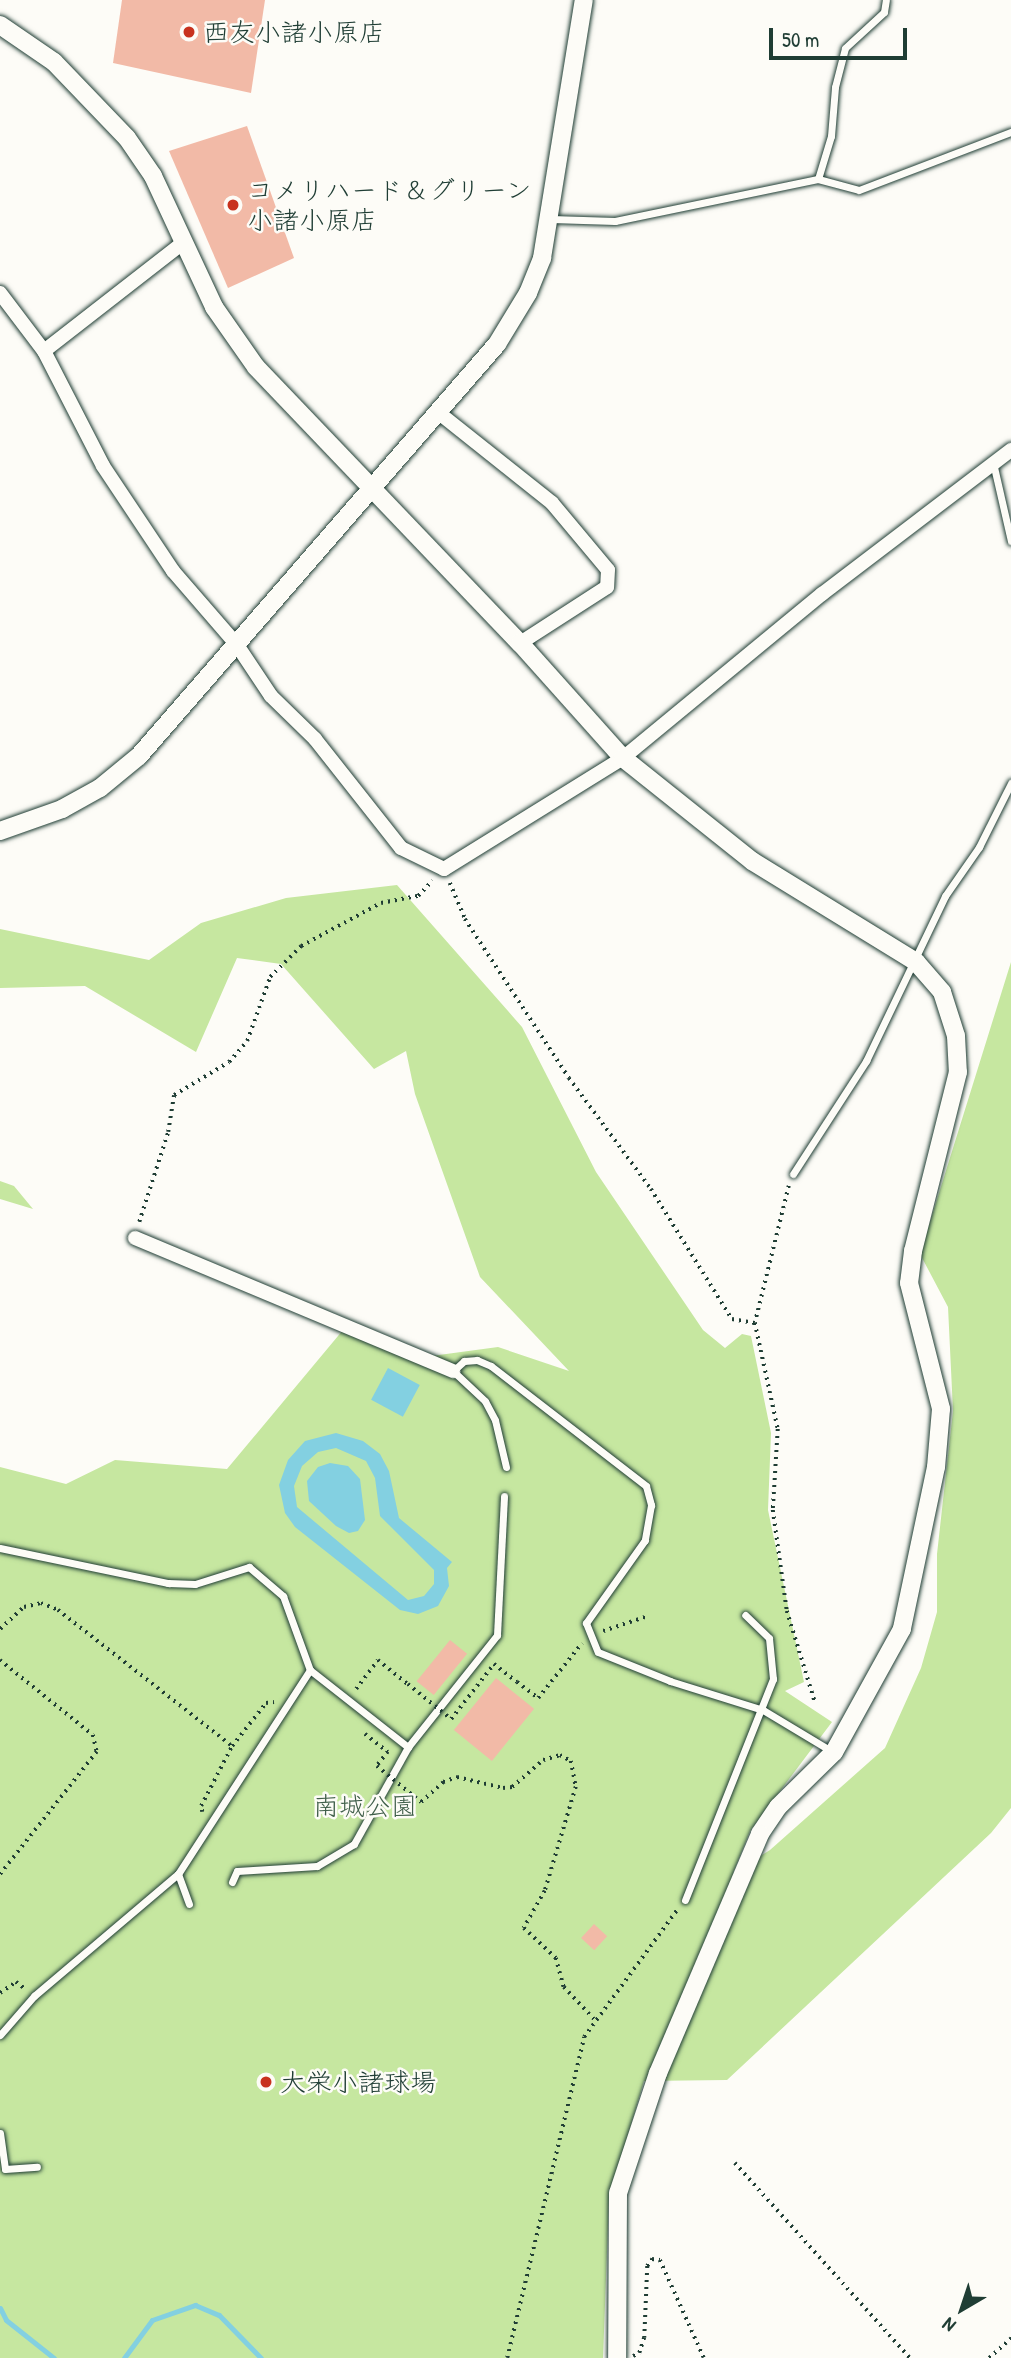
<!DOCTYPE html>
<meta charset="utf-8">
<style>
body{margin:0}
#map{position:relative;width:1011px;height:2358px;overflow:hidden;background:#fdfcf7;font-family:"Patrick Hand","Klee One",sans-serif}
div>[style]{position:absolute}
.green>*{inset:0;background:#c6e7a0}
.water>*{inset:0;background:#83d0e1;transform-origin:0 0}
.stream>*{height:5px;margin:-2.5px;padding:0 2.5px;transform-origin:2.5px;border-radius:2.5px;background:#83d0e1}
.building>*{inset:0;background:#f2baa7;transform-origin:0 0}
.path>*{height:3.5px;margin-top:-1.75px;transform-origin:0;background:repeating-linear-gradient(90deg,#1f3d34 0 2px,transparent 0 7px)}
.roads{filter:drop-shadow(0 0 2px #1f3d34) drop-shadow(0 0 2px #1f3d34)}
.service>*{height:7px;margin:-3.5px;padding:0 3.5px;transform-origin:3.5px;border-radius:3.5px;background:#fdfcf7}
.minor>*{height:14px;margin:-7px;padding:0 7px;transform-origin:7px;border-radius:7px;background:#fdfcf7}
.tertiary>*{height:18px;margin:-9px;padding:0 9px;transform-origin:9px;border-radius:9px;background:#fdfcf7}
.path-bridge>*{height:3.5px;margin-top:-1.75px;transform-origin:0;background:repeating-linear-gradient(90deg,#1f3d34 0 2px,transparent 0 7px)}
.dots>*{width:19px;height:19px;translate:-50% -50%;box-sizing:border-box;border:4px solid #fdfcf7;border-radius:50%}
span{translate:-50% -50%;white-space:nowrap;text-align:center;line-height:1.15;-webkit-text-stroke:5px #fdfcf7;paint-order:stroke}
.poi-label{font-size:26px;color:#1f3d34}
.left{translate:0 -50%;text-align:left}
.park-label{font-size:26px;color:#405f4a}
.north{position:absolute;left:927px;top:2274px;width:70px;height:70px;-webkit-text-stroke:5px #fdfcf7;paint-order:stroke;rotate:219deg;font-size:19px;font-weight:700;line-height:28px;text-align:center;color:#1f3d34}
.north::after{content:'';display:block;margin:auto;width:24px;height:32px;background:#1f3d34;clip-path:polygon(50% 0,100% 100%,50% 72%,0 100%)}
.scale{position:absolute;left:769px;top:28px;width:138px;height:32px;box-sizing:border-box;border:4px solid #1f3d34;border-top:0;padding-left:9px;font-size:21px;line-height:24px;white-space:nowrap;color:#1f3d34;-webkit-text-stroke:5px #fdfcf7;paint-order:stroke}
</style>
<div id="map">
<div class="green">
<div style="clip-path:polygon(397px 885px,522px 1027px,596px 1172px,703px 1330px,725px 1348px,742px 1334px,751px 1336px,771px 1433px,768px 1510px,804px 1682px,785px 1691px,832px 1722px,750px 1831px,733px 1873px,770px 1850px,885px 1748px,921px 1668px,937px 1612px,937px 1554px,953px 1411px,948px 1307px,920px 1254px,1011px 962px,1011px 1808px,991px 1833px,727px 2080px,644px 2081px,609px 2198px,603px 2358px,0 2358px,0 1467px,66px 1484px,115px 1460px,227px 1469px,348px 1324px,424px 1357px,498px 1347px,569px 1371px,480px 1277px,415px 1094px,406px 1051px,374px 1069px,281px 964px,237px 958px,196px 1052px,85px 986px,0 988px,0 929px,149px 960px,201px 923px,286px 898px)"></div>
<div style="clip-path:polygon(0 1181px,14px 1186px,33px 1209px,0 1199px)"></div>
</div>
<div class="water">
<div style="left:388px;top:1368px;width:36px;height:36px;rotate:28deg"></div>
<div style="clip-path:polygon(evenodd,336px 1433px,363px 1441px,380px 1454px,389px 1471px,399px 1518px,452px 1562px,447px 1568px,449px 1586px,438px 1606px,418px 1614px,400px 1610px,295px 1527px,285px 1513px,279px 1485px,288px 1460px,305px 1441px,336px 1433px,336px 1448px,366px 1461px,375px 1478px,380px 1516px,434px 1570px,434px 1584px,424px 1596px,408px 1600px,297px 1507px,294px 1486px,302px 1466px,318px 1452px,336px 1448px)"></div>
<div style="clip-path:polygon(330px 1463px,348px 1466px,360px 1479px,365px 1520px,358px 1531px,349px 1533px,336px 1526px,309px 1501px,307px 1481px,318px 1467px)"></div>
</div>
<div class="stream">
<div style="left:0;top:2308px;width:13px;rotate:63deg"></div>
<div style="left:6px;top:2320px;width:61px;rotate:38.4deg"></div>
<div style="left:124px;top:2358px;width:47px;rotate:-53.6deg"></div>
<div style="left:152px;top:2320px;width:46px;rotate:-19.2deg"></div>
<div style="left:195px;top:2305px;width:26px;rotate:23deg"></div>
<div style="left:219px;top:2315px;width:60px;rotate:45.7deg"></div>
</div>
<div class="building">
<div style="clip-path:polygon(122px 0,265px 0,251px 93px,113px 63px)"></div>
<div style="clip-path:polygon(247px 126px,294px 258px,228px 288px,169px 151px)"></div>
<div style="left:450px;top:1640px;width:22px;height:53px;rotate:39deg"></div>
<div style="left:496px;top:1678px;width:49px;height:67px;rotate:39deg"></div>
<div style="left:594px;top:1924px;width:18px;height:19px;rotate:43deg"></div>
</div>
<div class="path">
<div style="left:450px;top:883px;width:39px;rotate:67deg"></div>
<div style="left:465px;top:919px;width:190px;rotate:56.8deg"></div>
<div style="left:569px;top:1078px;width:138px;rotate:53.5deg"></div>
<div style="left:651px;top:1189px;width:153px;rotate:58.1deg"></div>
<div style="left:732px;top:1319px;width:23px;rotate:10deg"></div>
<div style="left:789px;top:1186px;width:141px;rotate:103.9deg"></div>
<div style="left:755px;top:1323px;width:108px;rotate:77.8deg"></div>
<div style="left:778px;top:1429px;width:81px;rotate:93.5deg"></div>
<div style="left:773px;top:1510px;width:102px;rotate:82.1deg"></div>
<div style="left:787px;top:1611px;width:95px;rotate:72.9deg"></div>
<div style="left:139px;top:1222px;width:95px;rotate:-72.1deg"></div>
<div style="left:168px;top:1132px;width:37px;rotate:-81deg"></div>
<div style="left:174px;top:1095px;width:64px;rotate:-31deg"></div>
<div style="left:229px;top:1062px;width:28px;rotate:-49deg"></div>
<div style="left:247px;top:1041px;width:68px;rotate:-70.2deg"></div>
<div style="left:270px;top:977px;width:44px;rotate:-45deg"></div>
<div style="left:301px;top:946px;width:91px;rotate:-28.3deg"></div>
<div style="left:381px;top:903px;width:38px;rotate:-11deg"></div>
<div style="left:418px;top:896px;width:21px;rotate:-47deg"></div>
<div style="left:0;top:1629px;width:33px;rotate:-43deg"></div>
<div style="left:24px;top:1607px;width:17px;rotate:-13deg"></div>
<div style="left:41px;top:1603px;width:18px;rotate:22deg"></div>
<div style="left:58px;top:1610px;width:221px;rotate:38deg"></div>
<div style="left:603px;top:1631px;width:47px;rotate:-18.4deg"></div>
<div style="left:0;top:1660px;width:119px;rotate:38.9deg"></div>
<div style="left:93px;top:1735px;width:17px;rotate:77deg"></div>
<div style="left:97px;top:1752px;width:157px;rotate:128.3deg"></div>
<div style="left:517px;top:1682px;width:26px;rotate:37deg"></div>
<div style="left:538px;top:1698px;width:70px;rotate:-51.3deg"></div>
<div style="left:356px;top:1689px;width:36px;rotate:-53deg"></div>
<div style="left:378px;top:1660px;width:38px;rotate:39deg"></div>
<div style="left:365px;top:1734px;width:29px;rotate:38deg"></div>
<div style="left:388px;top:1752px;width:18px;rotate:128deg"></div>
<div style="left:421px;top:1802px;width:30px;rotate:-42deg"></div>
<div style="left:443px;top:1782px;width:15px;rotate:-20deg"></div>
<div style="left:457px;top:1777px;width:47px;rotate:13.4deg"></div>
<div style="left:503px;top:1788px;width:9px;rotate:-6deg"></div>
<div style="left:512px;top:1787px;width:41px;rotate:-41.1deg"></div>
<div style="left:543px;top:1760px;width:18px;rotate:-16deg"></div>
<div style="left:560px;top:1755px;width:13px;rotate:29deg"></div>
<div style="left:571px;top:1761px;width:26px;rotate:79deg"></div>
<div style="left:576px;top:1787px;width:109px;rotate:106.6deg"></div>
<div style="left:545px;top:1891px;width:43px;rotate:119.6deg"></div>
<div style="left:524px;top:1928px;width:44px;rotate:43.2deg"></div>
<div style="left:556px;top:1958px;width:30px;rotate:75deg"></div>
<div style="left:564px;top:1987px;width:44px;rotate:46.8deg"></div>
<div style="left:202px;top:1812px;width:6px;rotate:-99deg"></div>
<div style="left:201px;top:1806px;width:68px;rotate:-62.7deg"></div>
<div style="left:232px;top:1746px;width:55px;rotate:-51.7deg"></div>
<div style="left:266px;top:1703px;width:8px;rotate:-7deg"></div>
<div style="left:0;top:1993px;width:19px;rotate:-35deg"></div>
<div style="left:16px;top:1982px;width:10px;rotate:37deg"></div>
<div style="left:735px;top:2163px;width:262px;rotate:48.1deg"></div>
<div style="left:633px;top:2356px;width:7px;rotate:-27deg"></div>
<div style="left:639px;top:2353px;width:16px;rotate:-72deg"></div>
<div style="left:644px;top:2338px;width:72px;rotate:-87.6deg"></div>
<div style="left:647px;top:2266px;width:9px;rotate:-54deg"></div>
<div style="left:652px;top:2259px;width:8px;rotate:7deg"></div>
<div style="left:660px;top:2260px;width:107px;rotate:65.8deg"></div>
<div style="left:507px;top:2358px;width:330px;rotate:-76.5deg"></div>
<div style="left:584px;top:2037px;width:157px;rotate:-53.8deg"></div>
<div style="left:989px;top:2358px;width:30px;rotate:-42deg"></div>
</div>
<div class="roads">
<div class="service">
<div style="left:818px;top:179px;width:45px;rotate:-73.2deg"></div>
<div style="left:831px;top:136px;width:49px;rotate:-85.3deg"></div>
<div style="left:835px;top:87px;width:40px;rotate:-75.6deg"></div>
<div style="left:845px;top:48px;width:53px;rotate:-42.7deg"></div>
<div style="left:884px;top:12px;width:12px;rotate:-81deg"></div>
<div style="left:551px;top:219px;width:64px;rotate:1.8deg"></div>
<div style="left:615px;top:221px;width:207px;rotate:-11.7deg"></div>
<div style="left:818px;top:179px;width:42px;rotate:15deg"></div>
<div style="left:859px;top:190px;width:163px;rotate:-20.9deg"></div>
<div style="left:994px;top:467px;width:76px;rotate:77.1deg"></div>
<div style="left:793px;top:1174px;width:135px;rotate:-57.1deg"></div>
<div style="left:866px;top:1061px;width:183px;rotate:-64.4deg"></div>
<div style="left:945px;top:896px;width:60px;rotate:-55.2deg"></div>
<div style="left:979px;top:847px;width:72px;rotate:-63.4deg"></div>
<div style="left:506px;top:1467px;width:48px;rotate:-103.2deg"></div>
<div style="left:495px;top:1420px;width:21px;rotate:-118deg"></div>
<div style="left:485px;top:1401px;width:44px;rotate:-136.8deg"></div>
<div style="left:453px;top:1371px;width:15px;rotate:-42deg"></div>
<div style="left:464px;top:1361px;width:13px;rotate:-4deg"></div>
<div style="left:477px;top:1360px;width:15px;rotate:23deg"></div>
<div style="left:491px;top:1366px;width:196px;rotate:37.7deg"></div>
<div style="left:646px;top:1486px;width:20px;rotate:75deg"></div>
<div style="left:651px;top:1505px;width:36px;rotate:100deg"></div>
<div style="left:645px;top:1540px;width:102px;rotate:125.4deg"></div>
<div style="left:586px;top:1623px;width:31px;rotate:68deg"></div>
<div style="left:598px;top:1652px;width:78px;rotate:21.9deg"></div>
<div style="left:670px;top:1681px;width:97px;rotate:17.3deg"></div>
<div style="left:763px;top:1710px;width:82px;rotate:31deg"></div>
<div style="left:0;top:1548px;width:172px;rotate:11.8deg"></div>
<div style="left:168px;top:1583px;width:27px;rotate:2deg"></div>
<div style="left:195px;top:1584px;width:57px;rotate:-17.5deg"></div>
<div style="left:249px;top:1567px;width:45px;rotate:40.5deg"></div>
<div style="left:283px;top:1596px;width:79px;rotate:70deg"></div>
<div style="left:310px;top:1670px;width:125px;rotate:38.2deg"></div>
<div style="left:408px;top:1747px;width:143px;rotate:-51.5deg"></div>
<div style="left:497px;top:1635px;width:139px;rotate:-87.1deg"></div>
<div style="left:232px;top:1882px;width:12px;rotate:-66deg"></div>
<div style="left:237px;top:1871px;width:80px;rotate:-3.6deg"></div>
<div style="left:317px;top:1866px;width:43px;rotate:-30.7deg"></div>
<div style="left:354px;top:1844px;width:111px;rotate:-60.9deg"></div>
<div style="left:685px;top:1900px;width:238px;rotate:-68.3deg"></div>
<div style="left:773px;top:1679px;width:41px;rotate:-95.6deg"></div>
<div style="left:769px;top:1638px;width:33px;rotate:-136deg"></div>
<div style="left:189px;top:1904px;width:32px;rotate:-110deg"></div>
<div style="left:178px;top:1874px;width:243px;rotate:-57.1deg"></div>
<div style="left:0;top:2035px;width:52px;rotate:-48.9deg"></div>
<div style="left:34px;top:1996px;width:189px;rotate:-40.3deg"></div>
<div style="left:0;top:2133px;width:36px;rotate:82deg"></div>
<div style="left:5px;top:2169px;width:32px;rotate:-4deg"></div>
</div>
<div class="minor">
<div style="left:0;top:293px;width:73px;rotate:52.8deg"></div>
<div style="left:44px;top:351px;width:129px;rotate:62.8deg"></div>
<div style="left:103px;top:466px;width:126px;rotate:56.3deg"></div>
<div style="left:173px;top:571px;width:98px;rotate:49.1deg"></div>
<div style="left:237px;top:645px;width:61px;rotate:56.3deg"></div>
<div style="left:271px;top:696px;width:62px;rotate:44.3deg"></div>
<div style="left:315px;top:739px;width:139px;rotate:51.7deg"></div>
<div style="left:401px;top:848px;width:48px;rotate:26deg"></div>
<div style="left:444px;top:869px;width:211px;rotate:-31.8deg"></div>
<div style="left:623px;top:758px;width:258px;rotate:-39.5deg"></div>
<div style="left:822px;top:594px;width:238px;rotate:-37.3deg"></div>
<div style="left:44px;top:351px;width:177px;rotate:-37.9deg"></div>
<div style="left:439px;top:413px;width:144px;rotate:38.5deg"></div>
<div style="left:552px;top:503px;width:87px;rotate:50.1deg"></div>
<div style="left:608px;top:570px;width:17px;rotate:93deg"></div>
<div style="left:607px;top:587px;width:103px;rotate:147.2deg"></div>
<div style="left:135px;top:1238px;width:345px;rotate:22.7deg"></div>
</div>
<div class="tertiary">
<div style="left:0;top:25px;width:65px;rotate:34.4deg"></div>
<div style="left:54px;top:62px;width:105px;rotate:46.2deg"></div>
<div style="left:127px;top:138px;width:46px;rotate:55.6deg"></div>
<div style="left:153px;top:176px;width:145px;rotate:65deg"></div>
<div style="left:214px;top:307px;width:73px;rotate:55deg"></div>
<div style="left:256px;top:367px;width:382px;rotate:46.3deg"></div>
<div style="left:520px;top:643px;width:154px;rotate:48.2deg"></div>
<div style="left:623px;top:758px;width:165px;rotate:38.6deg"></div>
<div style="left:752px;top:861px;width:193px;rotate:31.6deg"></div>
<div style="left:916px;top:962px;width:40px;rotate:49deg"></div>
<div style="left:942px;top:992px;width:46px;rotate:72.3deg"></div>
<div style="left:956px;top:1036px;width:36px;rotate:87deg"></div>
<div style="left:958px;top:1072px;width:185px;rotate:104.1deg"></div>
<div style="left:913px;top:1251px;width:32px;rotate:97deg"></div>
<div style="left:909px;top:1283px;width:130px;rotate:75.7deg"></div>
<div style="left:941px;top:1409px;width:58px;rotate:94.9deg"></div>
<div style="left:936px;top:1467px;width:166px;rotate:101.9deg"></div>
<div style="left:902px;top:1629px;width:141px;rotate:118.9deg"></div>
<div style="left:834px;top:1752px;width:78px;rotate:135.5deg"></div>
<div style="left:778px;top:1807px;width:32px;rotate:124deg"></div>
<div style="left:760px;top:1834px;width:260px;rotate:113.1deg"></div>
<div style="left:658px;top:2073px;width:126px;rotate:108.4deg"></div>
<div style="left:618px;top:2193px;width:165px;rotate:90.3deg"></div>
<div style="left:0;top:831px;width:66px;rotate:-19.5deg"></div>
<div style="left:62px;top:809px;width:43px;rotate:-28.9deg"></div>
<div style="left:100px;top:788px;width:50px;rotate:-39.4deg"></div>
<div style="left:139px;top:756px;width:546px;rotate:-49.01deg"></div>
<div style="left:497px;top:344px;width:60px;rotate:-58.7deg"></div>
<div style="left:528px;top:293px;width:38px;rotate:-68deg"></div>
<div style="left:542px;top:258px;width:261px;rotate:-80.8deg"></div>
</div>
</div>
<div class="path-bridge">
<div style="left:408px;top:1684px;width:55px;rotate:39.1deg"></div>
<div style="left:451px;top:1719px;width:70px;rotate:-52deg"></div>
<div style="left:494px;top:1664px;width:29px;rotate:38deg"></div>
<div style="left:377px;top:1766px;width:57px;rotate:39.3deg"></div>
</div>
<div class="dots">
<div style="left:189px;top:32px;background:#c8321e"></div>
<div style="left:233px;top:205px;background:#c8321e"></div>
<div style="left:266px;top:2082px;background:#c8321e"></div>
</div>
<div class="poi-label">
<span class="left" style="left:203px;top:32px">西友小諸小原店</span>
<span class="left" style="left:247px;top:205px">コメリハード＆グリーン<br>小諸小原店</span>
<span class="left" style="left:280px;top:2082px">大栄小諸球場</span>
</div>
<div class="park-label">
<span style="left:365px;top:1806px">南城公園</span>
</div>
<div class="north">N</div>
<div class="scale">50 m</div>
</div>
